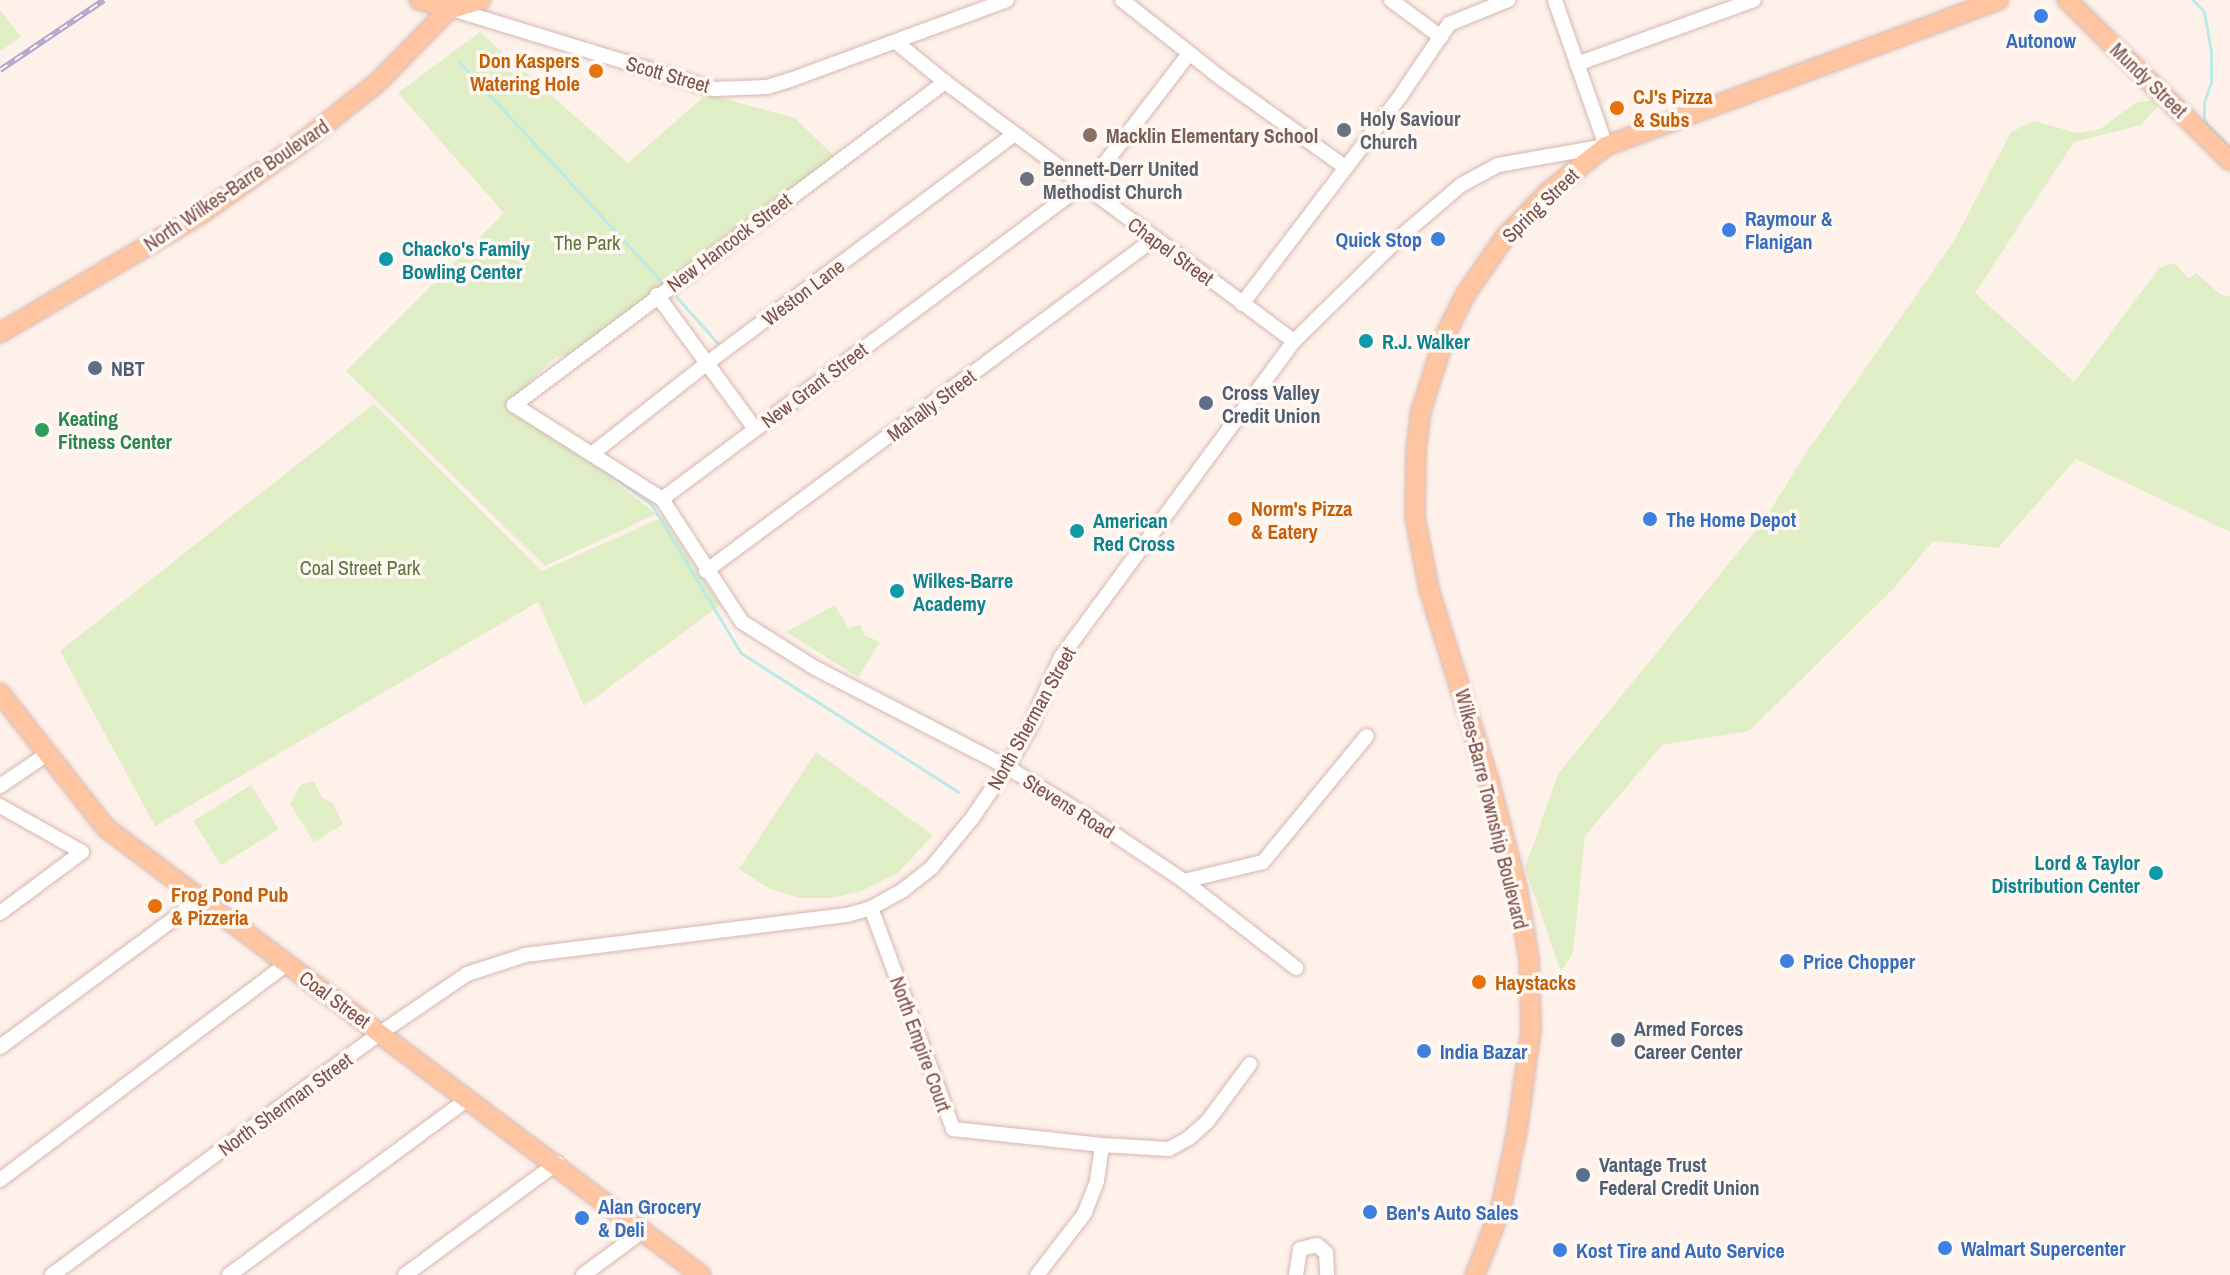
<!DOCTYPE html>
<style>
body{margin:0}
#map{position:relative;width:2230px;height:1275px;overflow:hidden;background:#fef1ea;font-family:"Archivo Narrow",sans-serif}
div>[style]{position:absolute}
.green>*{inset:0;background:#e0eec6;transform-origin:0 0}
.stream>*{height:3px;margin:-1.5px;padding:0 1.5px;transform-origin:1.5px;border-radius:1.5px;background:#bceae6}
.roads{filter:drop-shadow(0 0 2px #d5b7b0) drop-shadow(0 0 2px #d5b7b0)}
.minor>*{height:14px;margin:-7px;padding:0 7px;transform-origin:7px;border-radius:7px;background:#fff}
.major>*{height:18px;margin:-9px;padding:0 9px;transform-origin:9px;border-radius:9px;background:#ffc5a0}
.rail>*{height:6px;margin-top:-3px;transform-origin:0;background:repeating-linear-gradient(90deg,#fff7f2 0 9px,#b1a5cb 0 18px);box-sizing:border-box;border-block:2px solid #b1a5cb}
.dots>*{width:22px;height:22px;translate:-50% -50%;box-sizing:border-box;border:4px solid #fff7f2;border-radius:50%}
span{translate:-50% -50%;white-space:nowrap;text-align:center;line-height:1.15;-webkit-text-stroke:7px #fff7f2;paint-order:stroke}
.shop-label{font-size:20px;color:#366cbe;font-weight:700}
.left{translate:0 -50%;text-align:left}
.right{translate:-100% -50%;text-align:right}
.food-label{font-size:20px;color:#c56008;font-weight:700}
.street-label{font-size:20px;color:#7c504a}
.worship-label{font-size:20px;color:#5b616d;font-weight:700}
.education-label{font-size:20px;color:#785e54;font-weight:700}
.park-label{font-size:20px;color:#5b773b}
.culture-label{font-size:20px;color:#0d838f;font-weight:700}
.service-label{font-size:20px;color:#4e5e75;font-weight:700}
.leisure-label{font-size:20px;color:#27864d;font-weight:700}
</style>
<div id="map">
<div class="green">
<div style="clip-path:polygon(0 10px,21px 37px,0 51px)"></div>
<div style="clip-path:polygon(480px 32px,628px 163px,707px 94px,795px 118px,838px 160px,582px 353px,556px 357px,514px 397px,527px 412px,656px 514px,545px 566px,346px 371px,504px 213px,398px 93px)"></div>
<div style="clip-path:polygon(2152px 100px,2160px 104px,2141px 125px,2074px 142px,1975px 293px,2074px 382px,2159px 268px,2174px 263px,2189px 279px,2196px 273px,2221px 295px,2230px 296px,2230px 532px,2076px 459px,1998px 548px,1933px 541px,1893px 589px,1749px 731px,1662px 745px,1585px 836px,1573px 952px,1561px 972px,1525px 868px,1558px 774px,1765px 519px,1802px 459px,1954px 241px,2011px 132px,2034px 121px,2077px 133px,2100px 129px,2135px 103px)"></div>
<div style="clip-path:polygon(374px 404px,542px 571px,663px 517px,720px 605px,584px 706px,538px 602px,155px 826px,60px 651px)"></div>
<div style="clip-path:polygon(835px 605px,848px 628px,860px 625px,864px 635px,880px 642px,858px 677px,786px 632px)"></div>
<div style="clip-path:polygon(816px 752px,933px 835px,898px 873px,859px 892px,831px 898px,801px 898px,770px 889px,739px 869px)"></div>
<div style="clip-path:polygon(314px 781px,322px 798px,333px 803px,343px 824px,314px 842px,290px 804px,300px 785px)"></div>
<div style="left:251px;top:785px;width:52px;height:68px;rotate:58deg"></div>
</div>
<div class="stream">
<div style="left:2193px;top:0;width:16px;rotate:47deg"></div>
<div style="left:2204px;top:12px;width:39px;rotate:80deg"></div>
<div style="left:2211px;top:50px;width:32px;rotate:90deg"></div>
<div style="left:2211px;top:82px;width:21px;rotate:109deg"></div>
<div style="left:2204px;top:102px;width:19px;rotate:90deg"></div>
<div style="left:2204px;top:121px;width:37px;rotate:46deg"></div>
<div style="left:459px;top:62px;width:304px;rotate:47.3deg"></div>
<div style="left:673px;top:293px;width:72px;rotate:48.4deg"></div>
<div style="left:599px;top:467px;width:64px;rotate:35.4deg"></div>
<div style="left:651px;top:504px;width:174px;rotate:58.9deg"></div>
<div style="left:741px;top:653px;width:258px;rotate:32.6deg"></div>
</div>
<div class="roads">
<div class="minor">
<div style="left:1122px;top:0;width:127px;rotate:38.3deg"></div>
<div style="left:1222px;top:79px;width:151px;rotate:35.6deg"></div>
<div style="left:1391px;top:0;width:62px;rotate:36.5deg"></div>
<div style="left:452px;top:9px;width:274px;rotate:17deg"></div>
<div style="left:714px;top:89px;width:53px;rotate:-2.2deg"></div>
<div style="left:767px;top:87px;width:24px;rotate:-17deg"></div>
<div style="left:790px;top:80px;width:231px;rotate:-20.2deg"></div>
<div style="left:896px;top:42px;width:63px;rotate:39.2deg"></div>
<div style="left:945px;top:82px;width:435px;rotate:36.6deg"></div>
<div style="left:1577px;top:64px;width:188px;rotate:-19.9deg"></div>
<div style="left:945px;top:82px;width:539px;rotate:143.15deg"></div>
<div style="left:514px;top:405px;width:175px;rotate:32.4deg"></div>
<div style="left:662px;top:499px;width:147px;rotate:57deg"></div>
<div style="left:742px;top:622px;width:86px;rotate:32.2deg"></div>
<div style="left:815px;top:668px;width:216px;rotate:27.3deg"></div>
<div style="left:1007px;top:767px;width:101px;rotate:31.6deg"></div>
<div style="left:1093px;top:820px;width:110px;rotate:33.8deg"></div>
<div style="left:1184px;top:881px;width:142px;rotate:37.8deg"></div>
<div style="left:657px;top:295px;width:166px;rotate:53.8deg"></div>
<div style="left:1242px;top:304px;width:263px;rotate:-52.7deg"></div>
<div style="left:1401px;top:95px;width:86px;rotate:-55.9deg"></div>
<div style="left:1449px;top:24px;width:64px;rotate:-22.1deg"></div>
<div style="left:593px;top:453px;width:144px;rotate:-38.2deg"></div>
<div style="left:706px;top:364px;width:385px;rotate:-36.7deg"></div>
<div style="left:662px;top:499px;width:542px;rotate:-36.74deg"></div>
<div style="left:1096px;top:175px;width:153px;rotate:-52.5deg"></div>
<div style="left:706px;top:571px;width:559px;rotate:-36.56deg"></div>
<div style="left:0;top:786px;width:57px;rotate:-34.2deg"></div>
<div style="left:0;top:806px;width:94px;rotate:29.3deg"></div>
<div style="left:1184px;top:881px;width:81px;rotate:-13.5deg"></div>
<div style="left:1263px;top:862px;width:163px;rotate:-50.5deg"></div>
<div style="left:871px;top:908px;width:236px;rotate:69.6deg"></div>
<div style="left:953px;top:1129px;width:150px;rotate:6.1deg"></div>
<div style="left:1102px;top:1145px;width:36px;rotate:98deg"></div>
<div style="left:1097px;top:1181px;width:34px;rotate:111deg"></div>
<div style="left:1085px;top:1213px;width:78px;rotate:127.7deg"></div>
<div style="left:0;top:913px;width:102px;rotate:-36.6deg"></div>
<div style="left:0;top:1047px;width:250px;rotate:-36.4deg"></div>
<div style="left:1102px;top:1145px;width:67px;rotate:3.4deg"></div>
<div style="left:1169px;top:1149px;width:23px;rotate:-29deg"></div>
<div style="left:1189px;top:1138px;width:24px;rotate:-42deg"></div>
<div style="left:1207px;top:1122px;width:72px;rotate:-53.4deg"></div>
<div style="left:0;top:1180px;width:359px;rotate:-37deg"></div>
<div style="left:52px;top:1275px;width:410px;rotate:-36.4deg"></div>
<div style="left:382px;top:1032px;width:103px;rotate:-34.3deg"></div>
<div style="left:467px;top:974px;width:61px;rotate:-18.1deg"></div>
<div style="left:525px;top:955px;width:324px;rotate:-7.1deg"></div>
<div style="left:847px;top:915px;width:25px;rotate:-16deg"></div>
<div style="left:871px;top:908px;width:37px;rotate:-29deg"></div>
<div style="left:903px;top:890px;width:37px;rotate:-38deg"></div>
<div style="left:932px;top:867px;width:65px;rotate:-50.6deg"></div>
<div style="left:973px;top:817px;width:60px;rotate:-55.8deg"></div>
<div style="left:1007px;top:767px;width:44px;rotate:-59.9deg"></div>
<div style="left:1029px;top:729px;width:79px;rotate:-66deg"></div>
<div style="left:1061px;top:657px;width:393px;rotate:-53.6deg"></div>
<div style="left:1294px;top:341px;width:147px;rotate:-44.4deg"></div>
<div style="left:1399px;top:238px;width:82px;rotate:-40.5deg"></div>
<div style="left:1461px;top:185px;width:42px;rotate:-28.4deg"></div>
<div style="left:1498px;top:165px;width:110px;rotate:-10deg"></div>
<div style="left:1606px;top:146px;width:155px;rotate:-109.3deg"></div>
<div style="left:229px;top:1275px;width:298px;rotate:-36.4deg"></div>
<div style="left:405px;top:1275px;width:189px;rotate:-36.4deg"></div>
<div style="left:583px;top:1275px;width:76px;rotate:-36.4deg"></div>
<div style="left:1296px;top:1275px;width:26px;rotate:-81deg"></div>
<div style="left:1300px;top:1249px;width:17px;rotate:-13deg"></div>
<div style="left:1317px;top:1245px;width:12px;rotate:42deg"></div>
<div style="left:1326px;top:1253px;width:22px;rotate:87deg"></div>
</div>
<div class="major">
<div style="left:419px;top:0;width:34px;rotate:15deg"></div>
<div style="left:452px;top:9px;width:30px;rotate:-17deg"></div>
<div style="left:2067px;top:0;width:229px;rotate:44.6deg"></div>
<div style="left:0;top:333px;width:234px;rotate:-30.6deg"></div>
<div style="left:201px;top:214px;width:121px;rotate:-35.3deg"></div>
<div style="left:300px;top:144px;width:100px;rotate:-38.5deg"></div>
<div style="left:378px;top:82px;width:115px;rotate:-45.7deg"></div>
<div style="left:0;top:693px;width:172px;rotate:51.9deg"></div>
<div style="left:106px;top:828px;width:744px;rotate:36.92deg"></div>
<div style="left:1475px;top:1275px;width:72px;rotate:-68.8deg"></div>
<div style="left:1501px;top:1208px;width:79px;rotate:-78.3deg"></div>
<div style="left:1517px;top:1131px;width:102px;rotate:-82.1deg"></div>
<div style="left:1531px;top:1030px;width:71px;rotate:-91.6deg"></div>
<div style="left:1529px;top:959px;width:73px;rotate:-99.5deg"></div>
<div style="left:1517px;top:887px;width:106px;rotate:-104.7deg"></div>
<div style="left:1490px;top:784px;width:204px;rotate:-107.4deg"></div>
<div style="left:1429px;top:589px;width:73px;rotate:-101deg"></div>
<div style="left:1415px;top:517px;width:67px;rotate:-89.1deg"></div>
<div style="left:1416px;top:450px;width:39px;rotate:-83deg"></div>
<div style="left:1421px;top:411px;width:79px;rotate:-72.3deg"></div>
<div style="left:1445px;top:336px;width:46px;rotate:-64deg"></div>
<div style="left:1465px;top:295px;width:70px;rotate:-55.4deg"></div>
<div style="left:1505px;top:237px;width:62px;rotate:-46.3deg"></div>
<div style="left:1548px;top:192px;width:74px;rotate:-38.4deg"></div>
<div style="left:1606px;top:146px;width:419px;rotate:-20.4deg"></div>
</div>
</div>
<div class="rail">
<div style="left:0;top:70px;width:125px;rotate:-33.9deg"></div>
</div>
<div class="dots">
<div style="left:2041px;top:16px;background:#3f7fe0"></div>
<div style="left:596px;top:71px;background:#e8710a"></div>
<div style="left:1617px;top:108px;background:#e8710a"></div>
<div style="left:1344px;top:130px;background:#6b7280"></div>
<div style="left:1090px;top:135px;background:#8d6e63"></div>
<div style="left:1027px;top:179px;background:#6b7280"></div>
<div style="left:1729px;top:230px;background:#3f7fe0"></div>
<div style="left:1438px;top:239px;background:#3f7fe0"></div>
<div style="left:386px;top:259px;background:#0f9aa8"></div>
<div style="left:1366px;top:341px;background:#0f9aa8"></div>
<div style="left:95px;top:368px;background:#5c6f8a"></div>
<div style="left:1206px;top:403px;background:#5c6f8a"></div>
<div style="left:42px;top:430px;background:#2e9e5b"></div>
<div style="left:1235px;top:519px;background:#e8710a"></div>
<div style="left:1650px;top:519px;background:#3f7fe0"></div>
<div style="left:1077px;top:531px;background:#0f9aa8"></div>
<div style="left:897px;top:591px;background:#0f9aa8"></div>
<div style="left:2156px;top:873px;background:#0f9aa8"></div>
<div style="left:155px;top:906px;background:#e8710a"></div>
<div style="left:1787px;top:961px;background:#3f7fe0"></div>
<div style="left:1479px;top:982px;background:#e8710a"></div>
<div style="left:1618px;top:1040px;background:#5c6f8a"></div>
<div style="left:1424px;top:1051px;background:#3f7fe0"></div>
<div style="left:1583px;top:1175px;background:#5c6f8a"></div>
<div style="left:1370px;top:1212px;background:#3f7fe0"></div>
<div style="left:582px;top:1218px;background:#3f7fe0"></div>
<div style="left:1945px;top:1248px;background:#3f7fe0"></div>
<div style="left:1560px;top:1250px;background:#3f7fe0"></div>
</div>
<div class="shop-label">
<span style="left:2041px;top:40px">Autonow</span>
<span class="left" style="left:1745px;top:230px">Raymour &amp;<br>Flanigan</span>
<span class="right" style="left:1422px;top:239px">Quick Stop</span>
<span class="left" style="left:1666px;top:519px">The Home Depot</span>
<span class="left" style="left:1803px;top:961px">Price Chopper</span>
<span class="left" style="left:1440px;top:1051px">India Bazar</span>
<span class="left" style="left:598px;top:1218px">Alan Grocery<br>&amp; Deli</span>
<span class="left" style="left:1386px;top:1212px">Ben's Auto Sales</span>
<span class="left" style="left:1961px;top:1248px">Walmart Supercenter</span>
<span class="left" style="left:1576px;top:1250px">Kost Tire and Auto Service</span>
</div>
<div class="food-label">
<span class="right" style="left:580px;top:72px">Don Kaspers<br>Watering Hole</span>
<span class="left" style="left:1633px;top:108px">CJ's Pizza<br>&amp; Subs</span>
<span class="left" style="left:1251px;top:520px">Norm's Pizza<br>&amp; Eatery</span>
<span class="left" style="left:171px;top:906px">Frog Pond Pub<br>&amp; Pizzeria</span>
<span class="left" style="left:1495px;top:982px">Haystacks</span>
</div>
<div class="street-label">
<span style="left:668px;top:74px;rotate:16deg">Scott Street</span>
<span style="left:2149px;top:80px;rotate:44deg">Mundy Street</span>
<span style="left:236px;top:185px;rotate:-34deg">North Wilkes-Barre Boulevard</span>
<span style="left:1540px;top:205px;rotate:-44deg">Spring Street</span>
<span style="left:729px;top:242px;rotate:-37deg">New Hancock Street</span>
<span style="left:1171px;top:251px;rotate:36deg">Chapel Street</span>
<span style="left:803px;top:292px;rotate:-37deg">Weston Lane</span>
<span style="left:814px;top:385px;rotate:-37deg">New Grant Street</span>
<span style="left:931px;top:405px;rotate:-37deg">Mahally Street</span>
<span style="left:1031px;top:718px;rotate:-61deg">North Sherman Street</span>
<span style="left:1069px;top:806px;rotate:32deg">Stevens Road</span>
<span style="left:1492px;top:809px;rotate:76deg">Wilkes-Barre Township Boulevard</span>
<span style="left:335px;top:999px;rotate:36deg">Coal Street</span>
<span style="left:921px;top:1044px;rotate:70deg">North Empire Court</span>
<span style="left:285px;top:1104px;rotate:-36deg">North Sherman Street</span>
</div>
<div class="worship-label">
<span class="left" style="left:1360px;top:130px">Holy Saviour<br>Church</span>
<span class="left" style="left:1043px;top:180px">Bennett-Derr United<br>Methodist Church</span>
</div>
<div class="education-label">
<span class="left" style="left:1106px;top:135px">Macklin Elementary School</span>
</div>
<div class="park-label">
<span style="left:587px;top:242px">The Park</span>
<span style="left:360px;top:567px">Coal Street Park</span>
</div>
<div class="culture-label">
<span class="left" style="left:402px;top:260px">Chacko's Family<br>Bowling Center</span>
<span class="left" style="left:1382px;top:341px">R.J. Walker</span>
<span class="left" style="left:1093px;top:532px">American<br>Red Cross</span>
<span class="left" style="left:913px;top:592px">Wilkes-Barre<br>Academy</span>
<span class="right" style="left:2140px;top:874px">Lord &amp; Taylor<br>Distribution Center</span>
</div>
<div class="service-label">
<span class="left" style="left:111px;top:368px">NBT</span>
<span class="left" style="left:1222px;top:404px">Cross Valley<br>Credit Union</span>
<span class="left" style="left:1634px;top:1040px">Armed Forces<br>Career Center</span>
<span class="left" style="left:1599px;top:1176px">Vantage Trust<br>Federal Credit Union</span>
</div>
<div class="leisure-label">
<span class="left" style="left:58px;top:430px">Keating<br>Fitness Center</span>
</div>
</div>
